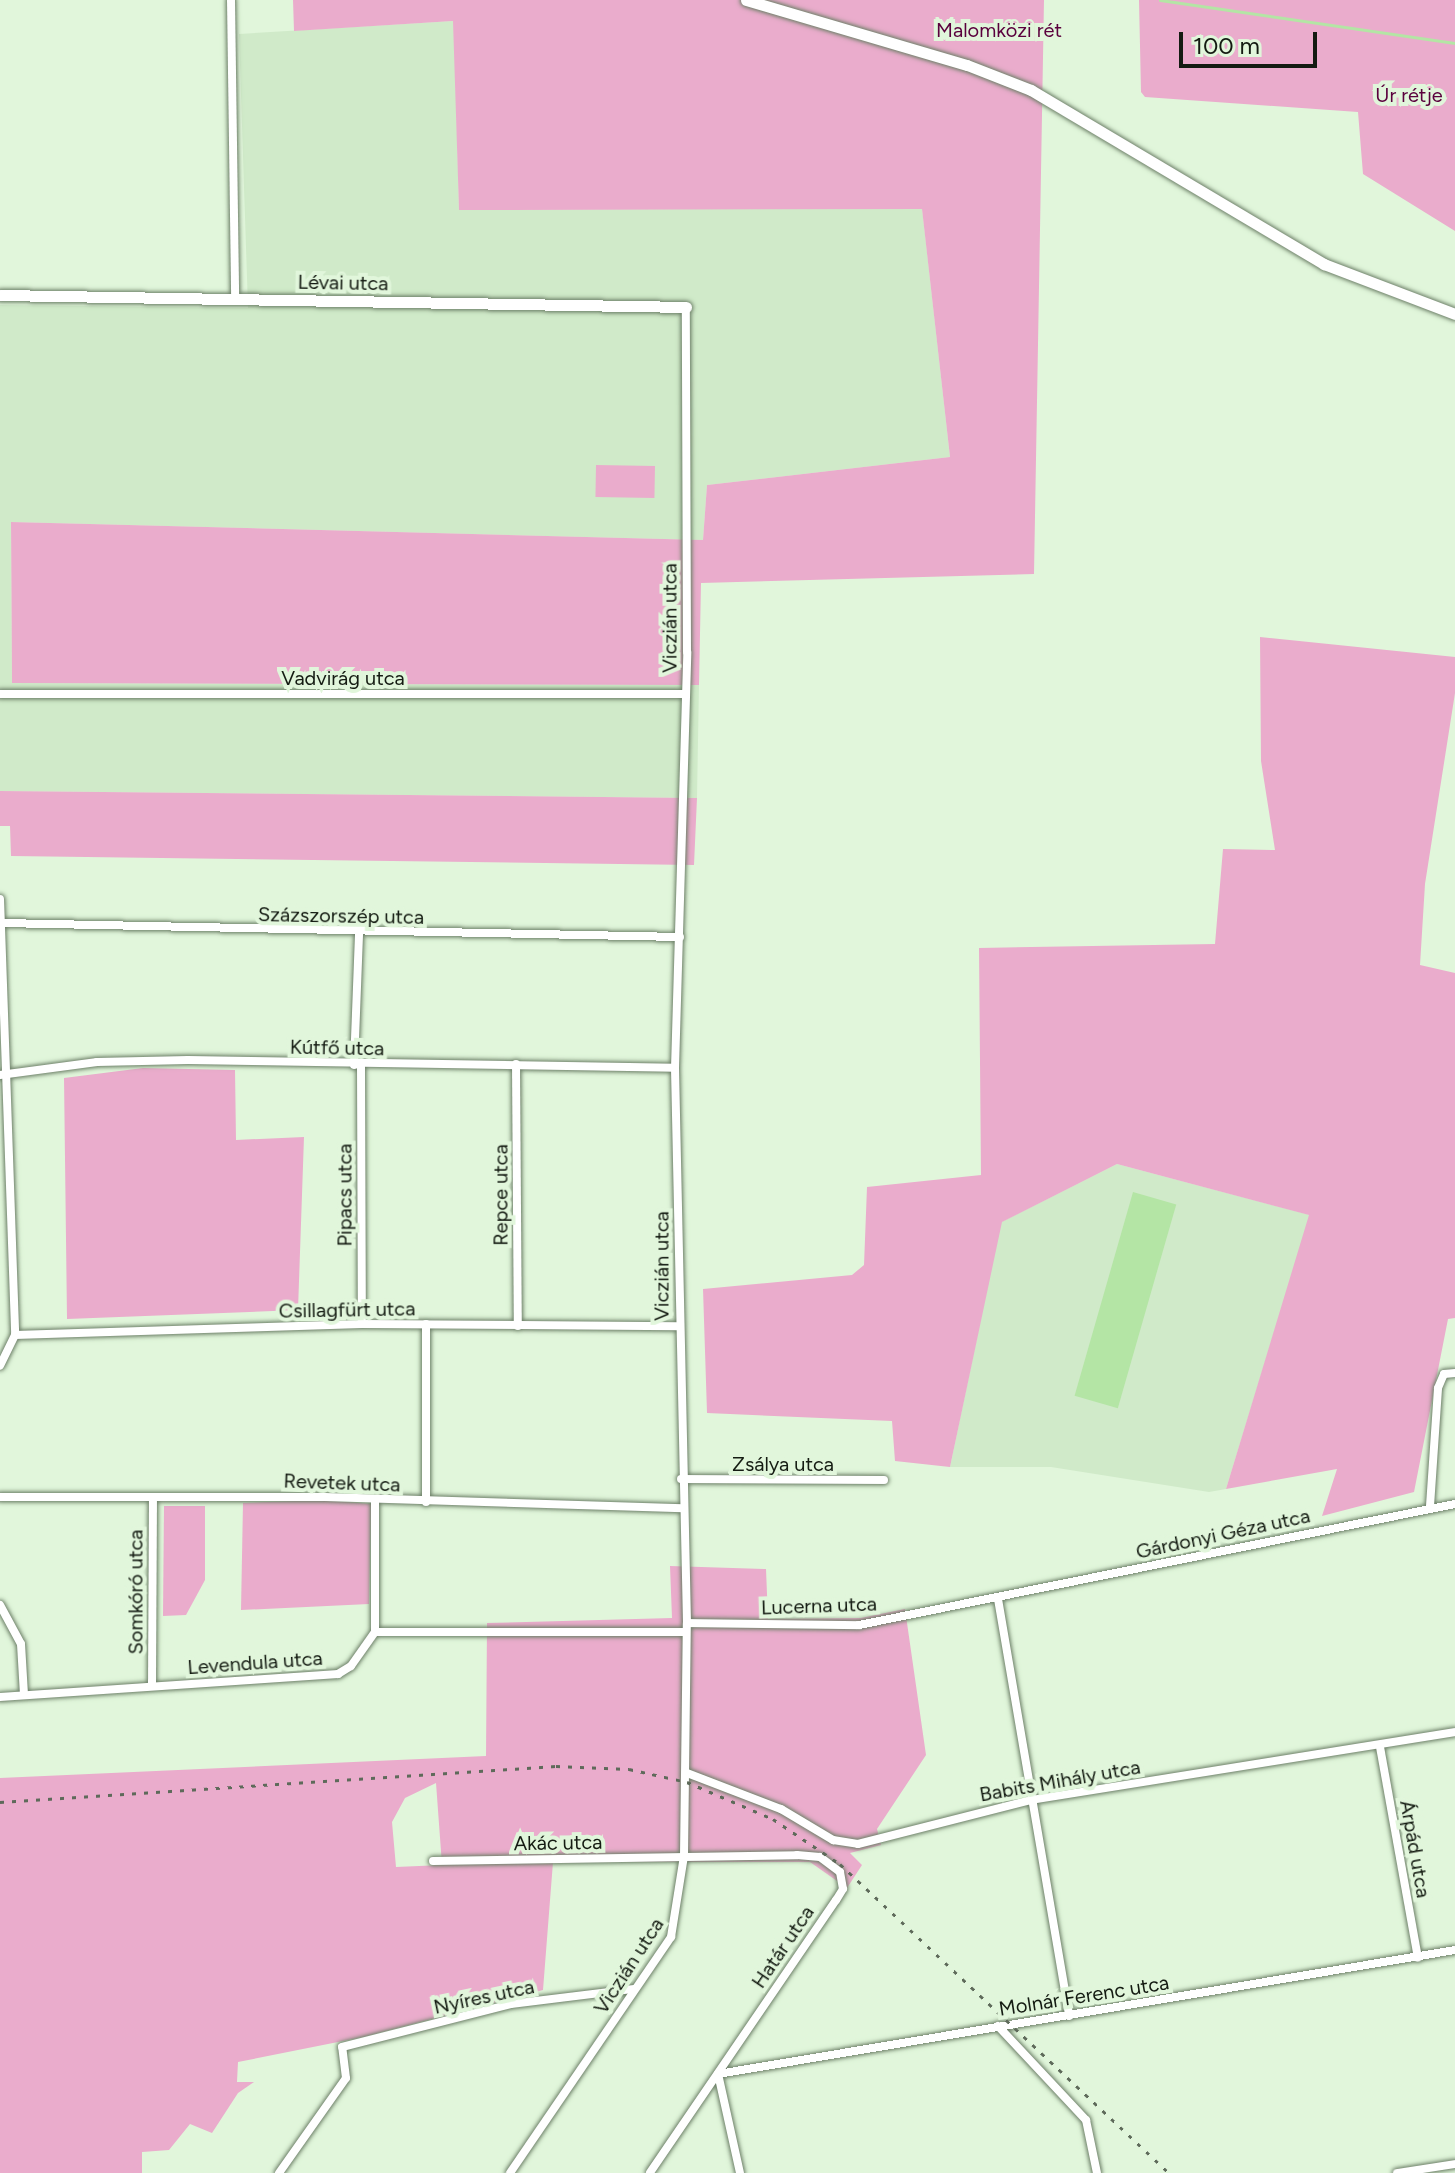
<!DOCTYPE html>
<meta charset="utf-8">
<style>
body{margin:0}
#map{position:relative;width:1455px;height:2173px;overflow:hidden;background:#e1f6db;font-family:Figtree,sans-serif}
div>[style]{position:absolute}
.built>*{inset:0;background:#d0eac9}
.green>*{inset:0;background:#eaaccc;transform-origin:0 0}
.water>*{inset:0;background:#b4e5a5;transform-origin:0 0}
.stream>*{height:3px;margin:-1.5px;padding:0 1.5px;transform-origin:1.5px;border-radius:1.5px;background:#b4e5a5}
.roads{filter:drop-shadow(0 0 2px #6d8068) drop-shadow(0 0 2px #6d8068)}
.street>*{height:8px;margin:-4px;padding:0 4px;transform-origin:4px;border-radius:4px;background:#fff}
.secondary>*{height:11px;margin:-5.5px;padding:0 5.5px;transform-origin:5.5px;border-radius:5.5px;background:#fff}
.rail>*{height:3px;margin-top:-1.5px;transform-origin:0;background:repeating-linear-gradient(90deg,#5e6a5a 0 4px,transparent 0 12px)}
span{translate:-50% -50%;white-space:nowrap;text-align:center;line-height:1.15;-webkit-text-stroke:8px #e1f6db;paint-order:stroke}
.park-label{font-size:20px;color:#5a013d}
.street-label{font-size:20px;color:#141b12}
.scale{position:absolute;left:1179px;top:32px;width:138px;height:36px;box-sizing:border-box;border:4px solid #141b12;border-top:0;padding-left:10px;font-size:24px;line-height:28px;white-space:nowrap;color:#141b12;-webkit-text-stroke:6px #e1f6db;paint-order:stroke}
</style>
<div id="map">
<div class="built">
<div style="clip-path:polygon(454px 21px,459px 210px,922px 208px,950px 457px,707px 485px,703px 540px,11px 522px,12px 683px,699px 685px,697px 798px,0 791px,0 305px,248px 308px,239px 34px)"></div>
<div style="clip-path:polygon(1117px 1164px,1310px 1215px,1226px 1489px,1209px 1492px,1051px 1467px,950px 1467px,1001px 1222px)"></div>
</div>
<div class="green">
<div style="clip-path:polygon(293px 0,1044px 0,1034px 574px,701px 583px,699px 685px,12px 683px,11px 522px,703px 540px,707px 485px,950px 457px,922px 209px,459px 210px,453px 21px,294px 31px)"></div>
<div style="clip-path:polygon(1139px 0,1455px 0,1455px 231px,1363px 174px,1358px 112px,1145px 97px,1141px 92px)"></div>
<div style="left:596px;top:465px;width:59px;height:32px;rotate:1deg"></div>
<div style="clip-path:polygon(1260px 637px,1455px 657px,1455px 693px,1425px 884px,1420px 965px,1455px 973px,1455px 1318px,1448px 1319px,1414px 1492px,1322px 1516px,1337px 1469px,1226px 1489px,1309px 1215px,1117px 1164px,1002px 1222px,950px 1467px,895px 1461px,892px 1421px,707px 1413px,703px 1289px,852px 1275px,864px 1265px,867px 1187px,981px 1175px,979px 948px,1215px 944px,1223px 849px,1275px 850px,1261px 761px)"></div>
<div style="clip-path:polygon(0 791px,697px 798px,694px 865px,11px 856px,10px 826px,0 826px)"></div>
<div style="clip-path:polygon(143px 1068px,235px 1070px,236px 1140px,304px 1137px,298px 1310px,67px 1319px,64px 1078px)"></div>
<div style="clip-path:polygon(323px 1500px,371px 1504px,369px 1604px,241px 1610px,243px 1503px)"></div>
<div style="clip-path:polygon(164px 1506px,205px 1506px,205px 1580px,186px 1615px,163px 1616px)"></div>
<div style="clip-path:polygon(evenodd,670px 1566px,766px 1569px,768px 1619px,861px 1618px,905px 1609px,926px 1755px,877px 1829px,881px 1845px,850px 1853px,862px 1865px,847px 1888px,810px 1862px,553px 1862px,543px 1990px,363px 2037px,238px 2062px,237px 2082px,254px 2082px,238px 2093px,212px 2133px,190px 2124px,169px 2150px,142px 2152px,142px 2173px,0 2173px,0 1778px,486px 1756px,487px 1623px,672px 1618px,670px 1566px,436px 1783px,442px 1865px,396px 1867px,392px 1822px,405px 1798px,436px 1783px)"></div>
</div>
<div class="water">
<div style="left:1133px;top:1192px;width:45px;height:212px;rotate:16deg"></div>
</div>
<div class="stream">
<div style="left:1160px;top:0;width:298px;rotate:8.3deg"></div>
</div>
<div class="roads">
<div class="street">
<div style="left:231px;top:0;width:300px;rotate:89.2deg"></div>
<div style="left:0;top:694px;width:685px"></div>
<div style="left:0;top:899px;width:436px;rotate:88deg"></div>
<div style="left:15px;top:1335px;width:34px;rotate:116deg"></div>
<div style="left:1px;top:923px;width:679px;rotate:1.18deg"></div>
<div style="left:516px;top:1064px;width:262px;rotate:89.6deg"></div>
<div style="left:354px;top:1065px;width:132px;rotate:-87.8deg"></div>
<div style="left:361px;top:1066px;width:258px;rotate:89.8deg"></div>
<div style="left:0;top:1075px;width:98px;rotate:-7.6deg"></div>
<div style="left:97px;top:1062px;width:91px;rotate:-1.3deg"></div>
<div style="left:188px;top:1060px;width:487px;rotate:0.9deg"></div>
<div style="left:15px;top:1335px;width:347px;rotate:-1.8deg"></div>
<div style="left:362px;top:1324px;width:317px;rotate:0.4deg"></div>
<div style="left:681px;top:1479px;width:203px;rotate:0.3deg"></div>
<div style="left:0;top:1497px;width:325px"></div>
<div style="left:325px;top:1497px;width:358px;rotate:1.8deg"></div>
<div style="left:426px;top:1502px;width:178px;rotate:-90deg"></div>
<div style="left:1430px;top:1506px;width:118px;rotate:-86.1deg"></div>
<div style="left:1438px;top:1388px;width:15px;rotate:-67deg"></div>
<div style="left:1444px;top:1374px;width:11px;rotate:-5deg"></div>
<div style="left:998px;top:1599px;width:423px;rotate:80.3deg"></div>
<div style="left:0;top:1605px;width:44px;rotate:61.7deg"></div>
<div style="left:21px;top:1644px;width:51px;rotate:86.6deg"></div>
<div style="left:687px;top:1623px;width:172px;rotate:0.7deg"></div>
<div style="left:859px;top:1625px;width:608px;rotate:-11.48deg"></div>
<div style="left:375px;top:1632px;width:133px;rotate:-90deg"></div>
<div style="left:152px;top:1686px;width:188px;rotate:-89.7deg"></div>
<div style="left:0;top:1697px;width:339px;rotate:-3.9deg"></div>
<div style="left:338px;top:1674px;width:15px;rotate:-32deg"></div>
<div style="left:351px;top:1666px;width:42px;rotate:-54.8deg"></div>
<div style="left:375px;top:1632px;width:311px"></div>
<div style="left:1380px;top:1747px;width:214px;rotate:79.8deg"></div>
<div style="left:687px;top:1773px;width:101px;rotate:21deg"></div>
<div style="left:781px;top:1809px;width:61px;rotate:30.8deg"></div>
<div style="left:833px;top:1840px;width:25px;rotate:9deg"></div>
<div style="left:858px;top:1844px;width:179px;rotate:-14.3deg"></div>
<div style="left:1031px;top:1800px;width:429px;rotate:-9.1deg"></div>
<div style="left:433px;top:1861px;width:364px;rotate:-0.9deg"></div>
<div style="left:797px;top:1855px;width:23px;rotate:5deg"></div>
<div style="left:820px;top:1857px;width:25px;rotate:37deg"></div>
<div style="left:840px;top:1872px;width:17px;rotate:80deg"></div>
<div style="left:843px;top:1889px;width:13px;rotate:122deg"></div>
<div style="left:836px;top:1900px;width:330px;rotate:124.3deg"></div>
<div style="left:998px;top:2026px;width:129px;rotate:46.9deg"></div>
<div style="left:1086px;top:2120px;width:54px;rotate:78.3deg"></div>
<div style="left:279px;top:2173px;width:116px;rotate:-54.8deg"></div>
<div style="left:346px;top:2078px;width:31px;rotate:-97deg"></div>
<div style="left:342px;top:2047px;width:174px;rotate:-14.3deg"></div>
<div style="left:511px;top:2004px;width:124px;rotate:-7deg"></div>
<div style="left:510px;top:2173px;width:286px;rotate:-55.7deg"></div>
<div style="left:671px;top:1937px;width:82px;rotate:-80.9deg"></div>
<div style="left:684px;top:1856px;width:233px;rotate:-89.3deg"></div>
<div style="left:687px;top:1623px;width:555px;rotate:-91.24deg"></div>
<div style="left:675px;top:1068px;width:416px;rotate:-88.3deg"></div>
<div style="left:687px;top:652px;width:345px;rotate:-90.2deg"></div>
<div style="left:740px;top:2173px;width:101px;rotate:-102.5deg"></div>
<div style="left:718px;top:2074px;width:747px;rotate:-9.55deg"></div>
<div style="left:1397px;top:2173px;width:59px;rotate:-8.8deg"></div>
</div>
<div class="secondary">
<div style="left:746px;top:0;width:230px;rotate:16.4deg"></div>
<div style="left:967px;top:65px;width:69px;rotate:21.3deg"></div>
<div style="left:1031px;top:90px;width:341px;rotate:30.7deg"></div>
<div style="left:1324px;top:264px;width:140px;rotate:20.9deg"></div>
<div style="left:0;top:295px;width:686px;rotate:1deg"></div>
</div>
</div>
<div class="rail">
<div style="left:0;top:1802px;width:557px;rotate:-3.7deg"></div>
<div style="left:556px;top:1766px;width:73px;rotate:2.4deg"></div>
<div style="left:629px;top:1769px;width:59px;rotate:12.6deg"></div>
<div style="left:687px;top:1782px;width:94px;rotate:23.3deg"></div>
<div style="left:773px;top:1819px;width:81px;rotate:33.9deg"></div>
<div style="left:840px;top:1864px;width:451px;rotate:43.2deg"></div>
</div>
<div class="park-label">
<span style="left:999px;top:30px">Malomközi rét</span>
<span style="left:1409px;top:95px">Úr rétje</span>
</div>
<div class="street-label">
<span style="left:343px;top:283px;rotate:1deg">Lévai utca</span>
<span style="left:670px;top:618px;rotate:-90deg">Viczián utca</span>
<span style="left:343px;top:678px">Vadvirág utca</span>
<span style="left:341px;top:916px;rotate:1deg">Százszorszép utca</span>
<span style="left:337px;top:1048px;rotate:1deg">Kútfő utca</span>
<span style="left:345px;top:1195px;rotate:-90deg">Pipacs utca</span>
<span style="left:501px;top:1195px;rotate:-90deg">Repce utca</span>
<span style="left:662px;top:1266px;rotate:-90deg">Viczián utca</span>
<span style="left:347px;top:1310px;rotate:-1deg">Csillagfürt utca</span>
<span style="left:783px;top:1464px">Zsálya utca</span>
<span style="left:342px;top:1483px;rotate:2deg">Revetek utca</span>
<span style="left:1223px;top:1534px;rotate:-12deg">Gárdonyi Géza utca</span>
<span style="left:136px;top:1592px;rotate:-90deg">Somkóró utca</span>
<span style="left:819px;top:1606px;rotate:-2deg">Lucerna utca</span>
<span style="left:255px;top:1663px;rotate:-4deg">Levendula utca</span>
<span style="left:1060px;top:1781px;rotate:-10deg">Babits Mihály utca</span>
<span style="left:558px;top:1843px;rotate:-1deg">Akác utca</span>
<span style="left:1415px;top:1849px;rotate:80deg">Árpád utca</span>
<span style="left:783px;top:1947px;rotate:-56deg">Határ utca</span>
<span style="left:629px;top:1966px;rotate:-57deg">Viczián utca</span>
<span style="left:1084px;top:1996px;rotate:-9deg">Molnár Ferenc utca</span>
<span style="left:484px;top:1997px;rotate:-12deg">Nyíres utca</span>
</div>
<div class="scale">100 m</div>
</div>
